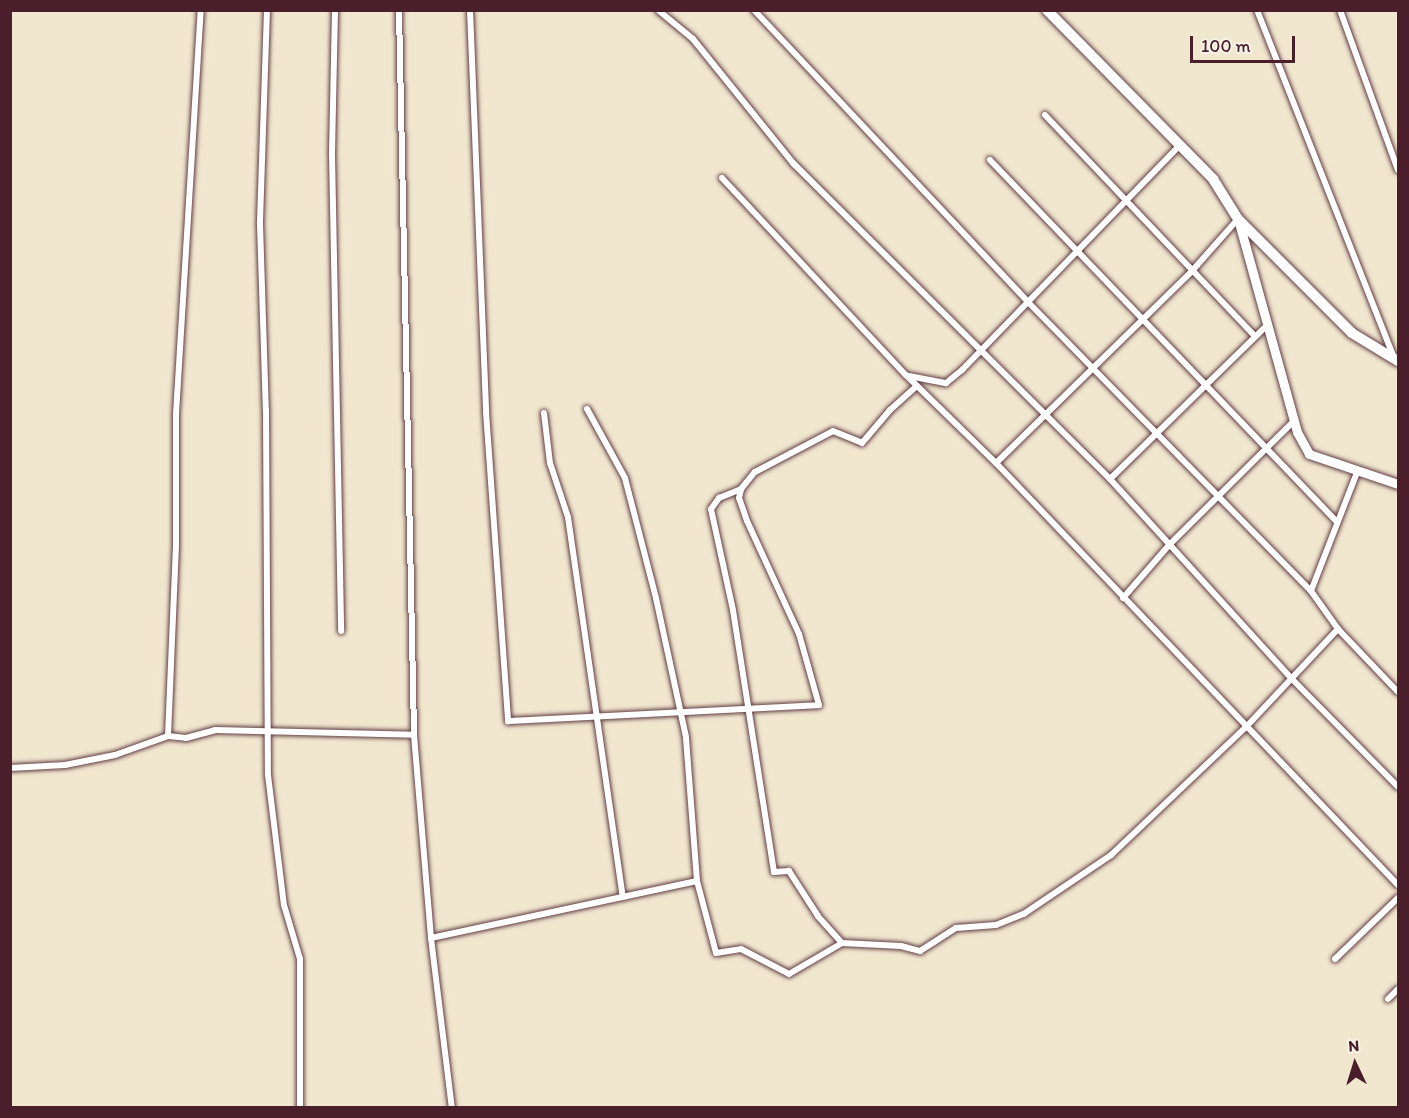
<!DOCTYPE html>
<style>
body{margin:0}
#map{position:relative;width:1409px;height:1118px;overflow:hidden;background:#f1e7cf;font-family:Itim,sans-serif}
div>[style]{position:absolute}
.roads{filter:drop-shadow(0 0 2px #633d44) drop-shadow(0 0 2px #633d44)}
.street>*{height:6px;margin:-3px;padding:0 3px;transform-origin:3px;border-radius:3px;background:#fff}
.secondary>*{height:9px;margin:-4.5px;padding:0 4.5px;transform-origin:4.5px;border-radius:4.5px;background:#fff}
.highway>*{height:10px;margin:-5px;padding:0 5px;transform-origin:5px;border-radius:5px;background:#fff}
span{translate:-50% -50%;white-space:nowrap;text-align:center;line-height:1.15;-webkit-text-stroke:4.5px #f7f3e8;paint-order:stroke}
.frame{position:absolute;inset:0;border:12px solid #4a1f2b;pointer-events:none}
.north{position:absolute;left:1325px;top:1034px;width:60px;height:60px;-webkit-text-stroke:4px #f7f3e8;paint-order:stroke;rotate:356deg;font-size:16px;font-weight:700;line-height:24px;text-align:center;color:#4a1f2b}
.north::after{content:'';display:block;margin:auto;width:21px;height:27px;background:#4a1f2b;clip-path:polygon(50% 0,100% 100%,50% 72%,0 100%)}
.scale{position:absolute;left:1190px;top:36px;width:105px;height:27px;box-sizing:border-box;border:3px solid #4a1f2b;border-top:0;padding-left:8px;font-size:18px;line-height:21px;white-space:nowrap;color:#4a1f2b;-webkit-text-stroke:4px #f7f3e8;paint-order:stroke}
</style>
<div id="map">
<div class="roads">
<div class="street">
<div style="left:267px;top:10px;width:214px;rotate:91.9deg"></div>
<div style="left:260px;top:224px;width:186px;rotate:88.2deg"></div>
<div style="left:266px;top:410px;width:365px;rotate:89.7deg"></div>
<div style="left:268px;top:775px;width:131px;rotate:83deg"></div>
<div style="left:284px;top:905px;width:56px;rotate:73.5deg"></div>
<div style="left:300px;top:959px;width:149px;rotate:90deg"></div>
<div style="left:335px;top:10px;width:144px;rotate:91.2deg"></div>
<div style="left:332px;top:154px;width:477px;rotate:88.9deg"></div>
<div style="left:399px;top:10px;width:725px;rotate:88.81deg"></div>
<div style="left:414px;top:735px;width:204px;rotate:85.2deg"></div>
<div style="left:431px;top:938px;width:171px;rotate:83deg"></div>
<div style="left:470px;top:10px;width:402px;rotate:87.7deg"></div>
<div style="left:486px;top:412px;width:310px;rotate:85.9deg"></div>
<div style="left:508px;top:721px;width:311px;rotate:-2.9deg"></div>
<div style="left:819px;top:705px;width:74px;rotate:-105.7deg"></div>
<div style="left:799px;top:634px;width:124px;rotate:-114.7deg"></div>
<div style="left:747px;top:521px;width:24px;rotate:-109deg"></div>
<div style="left:739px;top:498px;width:9px;rotate:-77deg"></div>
<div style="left:658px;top:10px;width:45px;rotate:39.6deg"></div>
<div style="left:693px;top:39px;width:161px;rotate:51.1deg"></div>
<div style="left:794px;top:164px;width:446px;rotate:44.9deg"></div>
<div style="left:1110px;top:479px;width:270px;rotate:47.7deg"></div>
<div style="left:1292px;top:679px;width:151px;rotate:45.5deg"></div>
<div style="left:754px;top:10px;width:400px;rotate:46.8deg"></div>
<div style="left:1028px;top:302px;width:404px;rotate:45.6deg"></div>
<div style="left:1311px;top:591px;width:47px;rotate:54.6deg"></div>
<div style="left:1338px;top:629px;width:87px;rotate:46.4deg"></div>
<div style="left:1257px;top:10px;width:372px;rotate:68.5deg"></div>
<div style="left:1340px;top:10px;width:170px;rotate:70.1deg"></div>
<div style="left:1045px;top:115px;width:303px;rotate:46.5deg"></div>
<div style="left:990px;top:160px;width:501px;rotate:46.21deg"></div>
<div style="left:722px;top:178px;width:270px;rotate:47deg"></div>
<div style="left:906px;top:375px;width:126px;rotate:44.4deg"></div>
<div style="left:996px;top:463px;width:583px;rotate:46.39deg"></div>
<div style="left:909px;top:376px;width:38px;rotate:11deg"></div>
<div style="left:946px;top:383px;width:21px;rotate:-39deg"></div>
<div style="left:962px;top:370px;width:310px;rotate:-45.9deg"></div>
<div style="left:544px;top:413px;width:50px;rotate:83.2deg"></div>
<div style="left:550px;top:463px;width:57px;rotate:71.6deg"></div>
<div style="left:568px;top:517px;width:384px;rotate:81.8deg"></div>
<div style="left:996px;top:463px;width:274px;rotate:-44.4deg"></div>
<div style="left:1192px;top:271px;width:69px;rotate:-48.5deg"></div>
<div style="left:1110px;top:479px;width:220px;rotate:-44.4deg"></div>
<div style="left:1311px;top:591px;width:130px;rotate:-68.8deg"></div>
<div style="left:1123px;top:598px;width:70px;rotate:-49deg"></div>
<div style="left:1169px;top:545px;width:176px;rotate:-44.8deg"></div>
<div style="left:168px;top:736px;width:189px;rotate:-87.6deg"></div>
<div style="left:176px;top:547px;width:133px;rotate:-90deg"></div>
<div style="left:176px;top:414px;width:405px;rotate:-86.5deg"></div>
<div style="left:10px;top:768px;width:55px;rotate:-3.1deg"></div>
<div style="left:65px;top:765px;width:51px;rotate:-11.3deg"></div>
<div style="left:115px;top:755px;width:56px;rotate:-19.7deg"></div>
<div style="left:168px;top:736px;width:18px;rotate:6deg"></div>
<div style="left:186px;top:738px;width:30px;rotate:-15deg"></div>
<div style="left:215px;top:730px;width:199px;rotate:1.4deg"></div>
<div style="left:697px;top:881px;width:74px;rotate:75.2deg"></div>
<div style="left:716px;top:953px;width:25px;rotate:-9deg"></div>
<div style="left:741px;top:949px;width:54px;rotate:27.5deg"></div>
<div style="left:789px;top:974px;width:61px;rotate:-30.3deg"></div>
<div style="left:842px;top:943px;width:59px;rotate:2.9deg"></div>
<div style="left:901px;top:946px;width:20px;rotate:15deg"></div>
<div style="left:920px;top:951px;width:43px;rotate:-32.6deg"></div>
<div style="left:956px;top:928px;width:40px;rotate:-4.3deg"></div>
<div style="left:996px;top:925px;width:31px;rotate:-22deg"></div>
<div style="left:1025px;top:913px;width:104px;rotate:-34deg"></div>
<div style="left:1111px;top:855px;width:185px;rotate:-43.5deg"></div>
<div style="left:1245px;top:728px;width:136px;rotate:-46.8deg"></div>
<div style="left:431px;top:938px;width:272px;rotate:-12.1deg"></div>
<div style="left:697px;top:881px;width:144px;rotate:-94.4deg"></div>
<div style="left:686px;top:737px;width:142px;rotate:-102.2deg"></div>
<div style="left:656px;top:598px;width:124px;rotate:-104.5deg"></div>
<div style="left:625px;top:478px;width:79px;rotate:-118.8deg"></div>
<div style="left:842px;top:943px;width:36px;rotate:-132deg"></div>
<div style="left:818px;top:916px;width:54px;rotate:-122.8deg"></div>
<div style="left:789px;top:871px;width:15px;rotate:176deg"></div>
<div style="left:774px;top:872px;width:265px;rotate:-98.9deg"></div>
<div style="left:733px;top:610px;width:103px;rotate:-102.3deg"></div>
<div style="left:711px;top:509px;width:14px;rotate:-54deg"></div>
<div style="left:719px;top:498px;width:24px;rotate:-22deg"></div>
<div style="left:741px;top:489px;width:22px;rotate:-51deg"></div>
<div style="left:755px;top:472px;width:88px;rotate:-27.7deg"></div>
<div style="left:833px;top:431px;width:31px;rotate:22deg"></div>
<div style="left:862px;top:443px;width:43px;rotate:-49.7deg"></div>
<div style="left:890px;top:410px;width:36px;rotate:-42deg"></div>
<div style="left:1335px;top:959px;width:88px;rotate:-44.1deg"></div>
<div style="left:1388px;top:999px;width:14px;rotate:-45deg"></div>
</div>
<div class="secondary">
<div style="left:1238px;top:219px;width:221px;rotate:74.5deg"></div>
<div style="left:1297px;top:432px;width:25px;rotate:61deg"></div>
<div style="left:1309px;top:454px;width:94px;rotate:18.6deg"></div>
</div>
<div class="highway">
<div style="left:1047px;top:10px;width:237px;rotate:45.5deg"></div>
<div style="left:1213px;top:179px;width:47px;rotate:58deg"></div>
<div style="left:1238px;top:219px;width:161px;rotate:45deg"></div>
<div style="left:1352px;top:333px;width:54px;rotate:31.3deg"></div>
</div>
</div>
<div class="frame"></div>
<div class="north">N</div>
<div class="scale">100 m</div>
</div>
